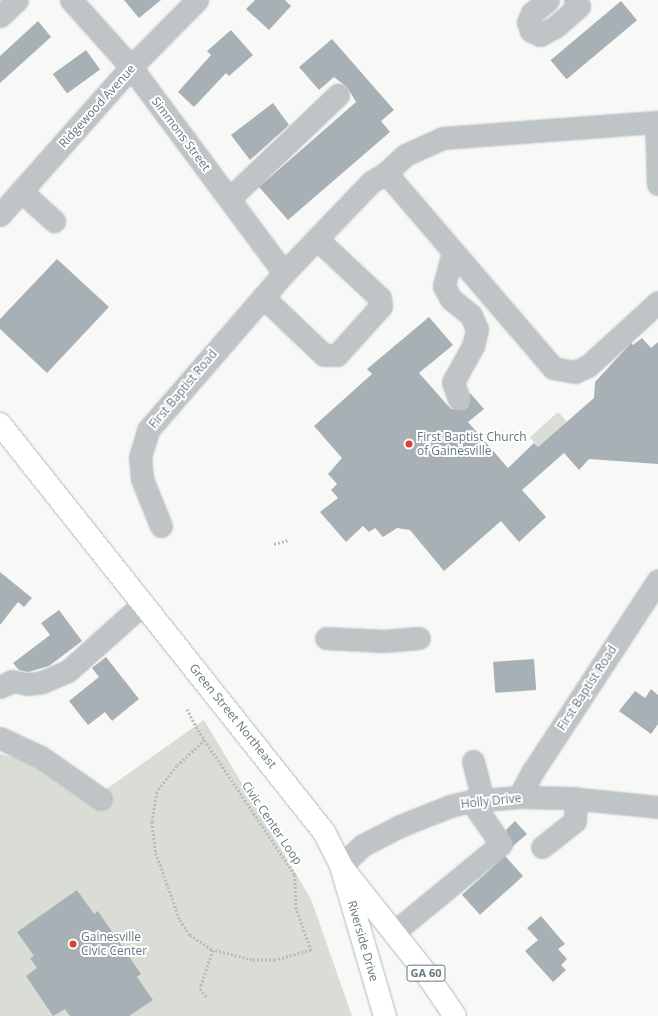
<!DOCTYPE html>
<style>
body{margin:0}
#map{position:relative;width:658px;height:1016px;overflow:hidden;background:#f8f8f6;font-family:"Open Sans",sans-serif}
div>[style]{position:absolute}
.green>*{inset:0;background:#d9ddd5;transform-origin:0 0}
.building>*{inset:0;background:#a7b1b5;transform-origin:0 0}
.path>*{height:2.5px;margin-top:-1.25px;transform-origin:0;background:repeating-linear-gradient(90deg,#b8bcbe 0 2px,transparent 0 4px)}
.roads{filter:drop-shadow(0 0 1px #b3b9bc) drop-shadow(0 0 1px #b3b9bc)}
.minor>*{height:21px;margin:-10.5px;padding:0 10.5px;transform-origin:10.5px;border-radius:10.5px;background:#bfc5c7}
.major>*{height:22px;margin:-11px;padding:0 11px;transform-origin:11px;border-radius:11px;background:#fff}
.highway>*{height:22px;margin:-11px;padding:0 11px;transform-origin:11px;border-radius:11px;background:#fff}
.dots>*{width:11px;height:11px;translate:-50% -50%;box-sizing:border-box;border:2px solid #fff;border-radius:50%}
span{translate:-50% -50%;white-space:nowrap;text-align:center;line-height:1.15;-webkit-text-stroke:4px #fff;paint-order:stroke}
.shield-label span{padding:1px 3px;background:#fff;border:1px solid;border-radius:3px;-webkit-text-stroke-width:0}
.shield-label{font-size:11px;color:#65787f;font-weight:700}
.street-label{font-size:12px;color:#65787f}
.poi-label{font-size:12px;color:#65787f}
.left{translate:0 -50%;text-align:left}
</style>
<div id="map">
<div class="green">
<div style="left:558px;top:412px;width:13px;height:38px;rotate:48deg"></div>
<div style="clip-path:polygon(204px 720px,311px 899px,352px 1016px,0 1016px,0 754px,28px 761px,91px 800px)"></div>
</div>
<div class="building">
<div style="clip-path:polygon(124px 0,161px 0,139px 18px)"></div>
<div style="clip-path:polygon(255px 0,285px 0,291px 6px,269px 30px,246px 9px)"></div>
<div style="left:621px;top:1px;width:25px;height:92px;rotate:50deg"></div>
<div style="clip-path:polygon(38px 21px,51px 37px,0 83px,0 56px)"></div>
<div style="clip-path:polygon(231px 30px,253px 55px,229px 76px,226px 73px,194px 107px,178px 92px,211px 55px,207px 51px)"></div>
<div style="clip-path:polygon(332px 39px,394px 110px,381px 121px,390px 132px,288px 220px,259px 187px,356px 102px,347px 87px,334px 77px,319px 90px,299px 67px)"></div>
<div style="left:86px;top:50px;width:24px;height:41px;rotate:54deg"></div>
<div style="clip-path:polygon(273px 103px,289px 125px,250px 160px,231px 135px)"></div>
<div style="clip-path:polygon(57px 259px,109px 307px,47px 373px,0 329px,0 319px)"></div>
<div style="clip-path:polygon(429px 317px,453px 345px,419px 373px,451px 409px,463px 410px,468px 407px,470px 393px,484px 409px,468px 422px,508px 468px,534px 443px,538px 447px,594px 398px,595px 382px,631px 343px,633px 345px,642px 338px,651px 348px,658px 342px,658px 464px,589px 459px,579px 470px,564px 453px,522px 490px,546px 517px,519px 542px,501px 521px,444px 571px,410px 530px,397px 528px,383px 537px,375px 528px,369px 532px,363px 526px,346px 542px,320px 512px,338px 498px,331px 490px,337px 484px,328px 474px,342px 458px,314px 426px,372px 374px,367px 369px)"></div>
<div style="clip-path:polygon(0 572px,32px 598px,24px 607px,18px 602px,0 625px)"></div>
<div style="clip-path:polygon(59px 610px,82px 641px,49px 666px,28px 672px,19px 670px,13px 663px,50px 635px,41px 623px)"></div>
<div style="clip-path:polygon(106px 657px,139px 699px,112px 721px,105px 712px,88px 725px,69px 701px,99px 677px,92px 668px)"></div>
<div style="left:534px;top:659px;width:31px;height:41px;rotate:86deg"></div>
<div style="clip-path:polygon(651px 689px,658px 695px,658px 724px,651px 734px,619px 711px,635px 691px,645px 698px)"></div>
<div style="clip-path:polygon(515px 821px,527px 834px,512px 847px,506px 830px)"></div>
<div style="left:505px;top:856px;width:27px;height:58px;rotate:48deg"></div>
<div style="clip-path:polygon(77px 890px,94px 914px,98px 911px,141px 974px,137px 977px,153px 1000px,129px 1016px,70px 1016px,65px 1009px,53px 1016px,26px 976px,37px 968px,30px 958px,34px 956px,17px 932px)"></div>
<div style="clip-path:polygon(541px 916px,565px 944px,558px 949px,567px 959px,561px 965px,566px 970px,553px 982px,525px 951px,538px 940px,527px 928px)"></div>
</div>
<div class="path">
<div style="left:274px;top:544px;width:15px;rotate:-16deg"></div>
<div style="left:187px;top:709px;width:24px;rotate:62deg"></div>
<div style="left:198px;top:730px;width:174px;rotate:56.2deg"></div>
<div style="left:295px;top:875px;width:32px;rotate:88deg"></div>
<div style="left:296px;top:907px;width:46px;rotate:70.8deg"></div>
<div style="left:311px;top:950px;width:37px;rotate:164deg"></div>
<div style="left:275px;top:960px;width:23px;rotate:180deg"></div>
<div style="left:252px;top:960px;width:40px;rotate:-165.6deg"></div>
<div style="left:213px;top:950px;width:41px;rotate:108.4deg"></div>
<div style="left:200px;top:989px;width:11px;rotate:49deg"></div>
<div style="left:205px;top:740px;width:38px;rotate:137deg"></div>
<div style="left:177px;top:766px;width:33px;rotate:128deg"></div>
<div style="left:157px;top:792px;width:30px;rotate:99deg"></div>
<div style="left:152px;top:822px;width:31px;rotate:83deg"></div>
<div style="left:156px;top:853px;width:71px;rotate:70.3deg"></div>
<div style="left:180px;top:920px;width:18px;rotate:56deg"></div>
<div style="left:190px;top:935px;width:27px;rotate:33deg"></div>
</div>
<div class="roads">
<div class="minor">
<div style="left:71px;top:0;width:90px;rotate:48.2deg"></div>
<div style="left:131px;top:67px;width:257px;rotate:53.4deg"></div>
<div style="left:548px;top:0;width:21px;rotate:141deg"></div>
<div style="left:532px;top:13px;width:10px;rotate:114deg"></div>
<div style="left:528px;top:22px;width:9px;rotate:72deg"></div>
<div style="left:531px;top:31px;width:10px;rotate:24deg"></div>
<div style="left:540px;top:35px;width:17px;rotate:-28deg"></div>
<div style="left:555px;top:27px;width:32px;rotate:-41deg"></div>
<div style="left:579px;top:6px;width:7px;rotate:-124deg"></div>
<div style="left:0;top:16px;width:23px;rotate:-43deg"></div>
<div style="left:656px;top:122px;width:62px;rotate:88.2deg"></div>
<div style="left:386px;top:173px;width:257px;rotate:49.4deg"></div>
<div style="left:553px;top:368px;width:22px;rotate:10deg"></div>
<div style="left:575px;top:372px;width:14px;rotate:-25deg"></div>
<div style="left:588px;top:366px;width:95px;rotate:-42.4deg"></div>
<div style="left:21px;top:191px;width:45px;rotate:42.3deg"></div>
<div style="left:229px;top:199px;width:151px;rotate:-43.7deg"></div>
<div style="left:0;top:215px;width:198px;rotate:-48.5deg"></div>
<div style="left:131px;top:67px;width:94px;rotate:-45.4deg"></div>
<div style="left:453px;top:252px;width:35px;rotate:105deg"></div>
<div style="left:444px;top:286px;width:15px;rotate:62deg"></div>
<div style="left:451px;top:299px;width:26px;rotate:39deg"></div>
<div style="left:471px;top:315px;width:15px;rotate:67deg"></div>
<div style="left:477px;top:329px;width:17px;rotate:103deg"></div>
<div style="left:473px;top:346px;width:41px;rotate:119.1deg"></div>
<div style="left:453px;top:382px;width:18px;rotate:71deg"></div>
<div style="left:263px;top:297px;width:84px;rotate:43.6deg"></div>
<div style="left:324px;top:355px;width:13px"></div>
<div style="left:337px;top:355px;width:66px;rotate:-48.1deg"></div>
<div style="left:381px;top:306px;width:8px;rotate:-97deg"></div>
<div style="left:380px;top:298px;width:86px;rotate:-136.9deg"></div>
<div style="left:161px;top:526px;width:51px;rotate:-112deg"></div>
<div style="left:142px;top:479px;width:22px;rotate:-95deg"></div>
<div style="left:140px;top:457px;width:28px;rotate:-73deg"></div>
<div style="left:148px;top:430px;width:208px;rotate:-49.1deg"></div>
<div style="left:284px;top:273px;width:126px;rotate:-46.3deg"></div>
<div style="left:371px;top:182px;width:17px;rotate:-31deg"></div>
<div style="left:386px;top:173px;width:26px;rotate:-43deg"></div>
<div style="left:405px;top:155px;width:42px;rotate:-24.1deg"></div>
<div style="left:443px;top:138px;width:216px;rotate:-4.3deg"></div>
<div style="left:326px;top:638px;width:58px;rotate:3deg"></div>
<div style="left:384px;top:641px;width:35px;rotate:-5deg"></div>
<div style="left:0;top:687px;width:13px;rotate:-27deg"></div>
<div style="left:12px;top:681px;width:16px;rotate:11deg"></div>
<div style="left:28px;top:684px;width:14px;rotate:-8deg"></div>
<div style="left:42px;top:682px;width:28px;rotate:-23deg"></div>
<div style="left:68px;top:671px;width:101px;rotate:-41.8deg"></div>
<div style="left:0;top:738px;width:45px;rotate:24.9deg"></div>
<div style="left:41px;top:757px;width:73px;rotate:35deg"></div>
<div style="left:473px;top:761px;width:40px;rotate:75.6deg"></div>
<div style="left:519px;top:797px;width:30px;rotate:-62deg"></div>
<div style="left:533px;top:771px;width:228px;rotate:-56.8deg"></div>
<div style="left:542px;top:847px;width:42px;rotate:-38.2deg"></div>
<div style="left:575px;top:821px;width:23px;rotate:-88deg"></div>
<div style="left:341px;top:866px;width:30px;rotate:-44deg"></div>
<div style="left:363px;top:845px;width:42px;rotate:-27.2deg"></div>
<div style="left:400px;top:826px;width:54px;rotate:-21.8deg"></div>
<div style="left:450px;top:806px;width:22px;rotate:-13deg"></div>
<div style="left:471px;top:801px;width:48px;rotate:-4.8deg"></div>
<div style="left:519px;top:797px;width:51px;rotate:1.1deg"></div>
<div style="left:570px;top:798px;width:88px;rotate:5.8deg"></div>
<div style="left:394px;top:932px;width:139px;rotate:-39.4deg"></div>
<div style="left:501px;top:844px;width:52px;rotate:-124.9deg"></div>
</div>
<div class="major">
<div style="left:341px;top:866px;width:156px;rotate:73.7deg"></div>
</div>
<div class="highway">
<div style="left:0;top:424px;width:521px;rotate:51.55deg"></div>
<div style="left:324px;top:832px;width:38px;rotate:63deg"></div>
<div style="left:341px;top:866px;width:135px;rotate:51.6deg"></div>
<div style="left:425px;top:972px;width:53px;rotate:55.7deg"></div>
</div>
</div>
<div class="dots">
<div style="left:409px;top:444px;background:#da4033"></div>
<div style="left:73px;top:944px;background:#da4033"></div>
</div>
<div class="shield-label">
<span style="left:426px;top:973px">GA 60</span>
</div>
<div class="street-label">
<span style="left:97px;top:106px;rotate:-48deg">Ridgewood Avenue</span>
<span style="left:181px;top:134px;rotate:53deg">Simmons Street</span>
<span style="left:183px;top:389px;rotate:-50deg">First Baptist Road</span>
<span style="left:587px;top:688px;rotate:-57deg">First Baptist Road</span>
<span style="left:233px;top:716px;rotate:51deg">Green Street Northeast</span>
<span style="left:491px;top:801px;rotate:-6deg">Holly Drive</span>
<span style="left:272px;top:823px;rotate:56deg">Civic Center Loop</span>
<span style="left:363px;top:941px;rotate:74deg">Riverside Drive</span>
</div>
<div class="poi-label">
<span class="left" style="left:417px;top:444px">First Baptist Church<br>of Gainesville</span>
<span class="left" style="left:81px;top:944px">Gainesville<br>Civic Center</span>
</div>
</div>
